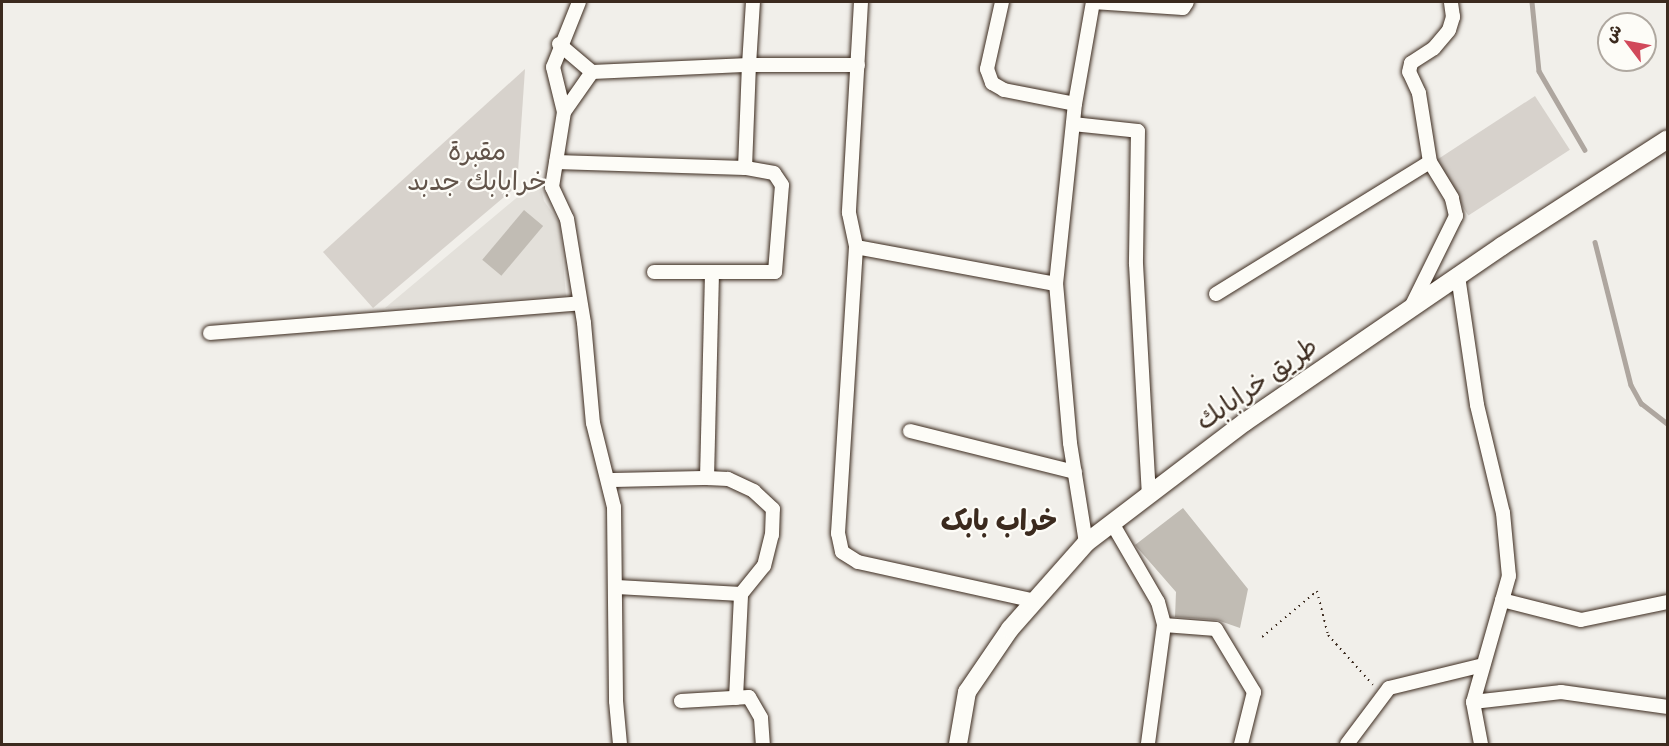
<!DOCTYPE html>
<meta charset="utf-8">
<style>
body{margin:0}
#map{position:relative;width:1669px;height:746px;overflow:hidden;background:#f1efea;font-family:Caveat,"Playpen Sans Arabic",sans-serif}
div>[style]{position:absolute}
.built>*{inset:0;background:#e3e0da}
.green>*{inset:0;background:#d7d2cc;transform-origin:0 0}
.stream>*{height:4.5px;margin:-2.25px;padding:0 2.25px;transform-origin:2.25px;border-radius:2.25px;background:#aea69f}
.building>*{inset:0;background:#c1bcb4;transform-origin:0 0}
.path>*{height:2px;margin-top:-1px;transform-origin:0;background:repeating-linear-gradient(90deg,#3b2a1e 0 1.5px,transparent 0 6px)}
.roads{filter:drop-shadow(0 0 2px #3b2a1e) drop-shadow(0 0 2px #3b2a1e)}
.street>*{height:14px;margin:-7px;padding:0 7px;transform-origin:7px;border-radius:7px;background:#fdfcf7}
.secondary>*{height:18px;margin:-9px;padding:0 9px;transform-origin:9px;border-radius:9px;background:#fdfcf7}
span{translate:-50% -50%;white-space:nowrap;text-align:center;line-height:1.15;-webkit-text-stroke:4.5px #fdfcf7;paint-order:stroke}
.park-label{font-size:26px;color:#62544a}
.street-label{font-size:26px;color:#3b2a1e}
.quarter-label{font-size:28px;color:#3b2a1e;font-weight:700}
.frame{position:absolute;inset:0;border:3px solid #3b2a1e;pointer-events:none}
.north{position:absolute;left:1597px;top:12px;width:60px;height:60px;box-sizing:border-box;background:#fdfcf7;border:2px solid #afa8a0;border-radius:50%;rotate:302deg;font-size:16px;font-weight:700;line-height:24px;text-align:center;color:#3b2a1e}
.north::after{content:'';display:block;margin:auto;width:21px;height:27px;background:#d1495b;clip-path:polygon(50% 0,100% 100%,50% 72%,0 100%)}
</style>
<div id="map">
<div class="built">
<div style="clip-path:polygon(539px 179px,544px 201px,560px 224px,566px 296px,385px 308px)"></div>
</div>
<div class="green">
<div style="clip-path:polygon(525px 69px,517px 186px,373px 308px,323px 252px)"></div>
<div style="left:1535px;top:96px;width:64px;height:121px;rotate:57deg"></div>
</div>
<div class="stream">
<div style="left:1532px;top:2px;width:69px;rotate:84.2deg"></div>
<div style="left:1539px;top:71px;width:91px;rotate:59.8deg"></div>
<div style="left:1595px;top:242px;width:147px;rotate:75.9deg"></div>
<div style="left:1631px;top:385px;width:21px;rotate:61deg"></div>
<div style="left:1641px;top:403px;width:34px;rotate:38deg"></div>
</div>
<div class="building">
<div style="left:524px;top:210px;width:25px;height:65px;rotate:40deg"></div>
<div style="clip-path:polygon(1183px 508px,1248px 589px,1240px 628px,1217px 620px,1175px 617px,1176px 592px,1135px 545px)"></div>
</div>
<div class="path">
<div style="left:1262px;top:637px;width:72px;rotate:-39.9deg"></div>
<div style="left:1317px;top:591px;width:45px;rotate:76deg"></div>
<div style="left:1328px;top:635px;width:67px;rotate:48deg"></div>
</div>
<div class="roads">
<div class="street">
<div style="left:579px;top:2px;width:70px;rotate:111.8deg"></div>
<div style="left:553px;top:67px;width:46px;rotate:76.3deg"></div>
<div style="left:564px;top:112px;width:76px;rotate:99.1deg"></div>
<div style="left:552px;top:187px;width:35px;rotate:65deg"></div>
<div style="left:567px;top:219px;width:105px;rotate:80.7deg"></div>
<div style="left:584px;top:323px;width:100px;rotate:84.9deg"></div>
<div style="left:593px;top:423px;width:87px;rotate:76deg"></div>
<div style="left:614px;top:507px;width:194px;rotate:89.4deg"></div>
<div style="left:616px;top:701px;width:43px;rotate:84.7deg"></div>
<div style="left:861px;top:2px;width:211px;rotate:93.3deg"></div>
<div style="left:849px;top:213px;width:35px;rotate:78deg"></div>
<div style="left:856px;top:247px;width:287px;rotate:93.6deg"></div>
<div style="left:838px;top:533px;width:19px;rotate:78deg"></div>
<div style="left:842px;top:552px;width:19px;rotate:32deg"></div>
<div style="left:858px;top:562px;width:181px;rotate:12.4deg"></div>
<div style="left:1002px;top:2px;width:69px;rotate:102.6deg"></div>
<div style="left:987px;top:69px;width:15px;rotate:70deg"></div>
<div style="left:992px;top:83px;width:14px;rotate:30deg"></div>
<div style="left:1004px;top:90px;width:72px;rotate:11.2deg"></div>
<div style="left:1093px;top:2px;width:90px;rotate:3.8deg"></div>
<div style="left:1183px;top:8px;width:7px;rotate:-56deg"></div>
<div style="left:559px;top:44px;width:43px;rotate:40.3deg"></div>
<div style="left:592px;top:72px;width:157px;rotate:-2.6deg"></div>
<div style="left:749px;top:65px;width:63px;rotate:-86.4deg"></div>
<div style="left:564px;top:112px;width:49px;rotate:-55deg"></div>
<div style="left:1073px;top:124px;width:65px;rotate:6.1deg"></div>
<div style="left:1138px;top:131px;width:133px;rotate:90.9deg"></div>
<div style="left:1136px;top:264px;width:231px;rotate:86.8deg"></div>
<div style="left:556px;top:162px;width:189px;rotate:1.8deg"></div>
<div style="left:745px;top:168px;width:103px;rotate:-87.8deg"></div>
<div style="left:749px;top:65px;width:109px"></div>
<div style="left:856px;top:247px;width:203px;rotate:10.5deg"></div>
<div style="left:654px;top:272px;width:121px"></div>
<div style="left:775px;top:272px;width:87px;rotate:-85.4deg"></div>
<div style="left:782px;top:185px;width:14px;rotate:-124deg"></div>
<div style="left:774px;top:173px;width:29px;rotate:-170deg"></div>
<div style="left:1458px;top:276px;width:130px;rotate:81.6deg"></div>
<div style="left:1477px;top:405px;width:111px;rotate:76.5deg"></div>
<div style="left:1503px;top:513px;width:63px;rotate:84.6deg"></div>
<div style="left:1509px;top:576px;width:131px;rotate:105.9deg"></div>
<div style="left:1473px;top:702px;width:43px;rotate:79.2deg"></div>
<div style="left:1216px;top:294px;width:251px;rotate:-31.7deg"></div>
<div style="left:1410px;top:309px;width:104px;rotate:-63.7deg"></div>
<div style="left:1456px;top:216px;width:18px;rotate:-103deg"></div>
<div style="left:1452px;top:198px;width:42px;rotate:-121.4deg"></div>
<div style="left:1430px;top:162px;width:70px;rotate:-99.1deg"></div>
<div style="left:1419px;top:93px;width:23px;rotate:-115deg"></div>
<div style="left:1409px;top:72px;width:9px;rotate:-77deg"></div>
<div style="left:1411px;top:63px;width:27px;rotate:-33deg"></div>
<div style="left:1434px;top:48px;width:23px;rotate:-50deg"></div>
<div style="left:1449px;top:30px;width:14px;rotate:-73deg"></div>
<div style="left:1453px;top:17px;width:15px;rotate:-98deg"></div>
<div style="left:210px;top:333px;width:371px;rotate:-4.6deg"></div>
<div style="left:910px;top:431px;width:170px;rotate:14deg"></div>
<div style="left:609px;top:480px;width:98px;rotate:-1.2deg"></div>
<div style="left:1112px;top:523px;width:91px;rotate:59.8deg"></div>
<div style="left:1158px;top:602px;width:24px;rotate:75deg"></div>
<div style="left:1164px;top:625px;width:120px;rotate:97.7deg"></div>
<div style="left:1086px;top:543px;width:101px;rotate:-99.1deg"></div>
<div style="left:1070px;top:443px;width:160px;rotate:-95deg"></div>
<div style="left:1056px;top:284px;width:181px;rotate:-84deg"></div>
<div style="left:1075px;top:104px;width:104px;rotate:-80deg"></div>
<div style="left:617px;top:587px;width:124px;rotate:3.2deg"></div>
<div style="left:741px;top:594px;width:36px;rotate:-51deg"></div>
<div style="left:764px;top:566px;width:32px;rotate:-76deg"></div>
<div style="left:772px;top:535px;width:26px;rotate:-88deg"></div>
<div style="left:773px;top:509px;width:26px;rotate:-137deg"></div>
<div style="left:754px;top:491px;width:29px;rotate:-155deg"></div>
<div style="left:728px;top:479px;width:21px;rotate:-177deg"></div>
<div style="left:707px;top:478px;width:206px;rotate:-88.6deg"></div>
<div style="left:1502px;top:600px;width:81px;rotate:14.2deg"></div>
<div style="left:1581px;top:620px;width:89px;rotate:-11.7deg"></div>
<div style="left:1164px;top:625px;width:52px;rotate:4.4deg"></div>
<div style="left:1216px;top:629px;width:74px;rotate:58.9deg"></div>
<div style="left:1254px;top:692px;width:54px;rotate:104deg"></div>
<div style="left:736px;top:698px;width:104px;rotate:-87.2deg"></div>
<div style="left:681px;top:701px;width:68px;rotate:-3.4deg"></div>
<div style="left:749px;top:697px;width:24px;rotate:60deg"></div>
<div style="left:761px;top:718px;width:26px;rotate:86deg"></div>
<div style="left:1473px;top:702px;width:89px;rotate:-6.5deg"></div>
<div style="left:1561px;top:692px;width:108px;rotate:8deg"></div>
<div style="left:1347px;top:744px;width:70px;rotate:-53.1deg"></div>
<div style="left:1389px;top:688px;width:97px;rotate:-13.7deg"></div>
</div>
<div class="secondary">
<div style="left:958px;top:744px;width:53px;rotate:-80.2deg"></div>
<div style="left:967px;top:692px;width:76px;rotate:-55.7deg"></div>
<div style="left:1010px;top:629px;width:115px;rotate:-48.5deg"></div>
<div style="left:1086px;top:543px;width:200px;rotate:-37.3deg"></div>
<div style="left:1245px;top:422px;width:311px;rotate:-34.4deg"></div>
<div style="left:1502px;top:246px;width:197px;rotate:-32.8deg"></div>
</div>
</div>
<div class="park-label">
<span style="left:477px;top:167px">مقبرة<br>خرابابك جدبد</span>
</div>
<div class="street-label">
<span style="left:1257px;top:384px;rotate:-35deg">طريق خرابابك</span>
</div>
<div class="quarter-label">
<span style="left:999px;top:521px">خراب بابک</span>
</div>
<div class="frame"></div>
<div class="north">ش</div>
</div>
